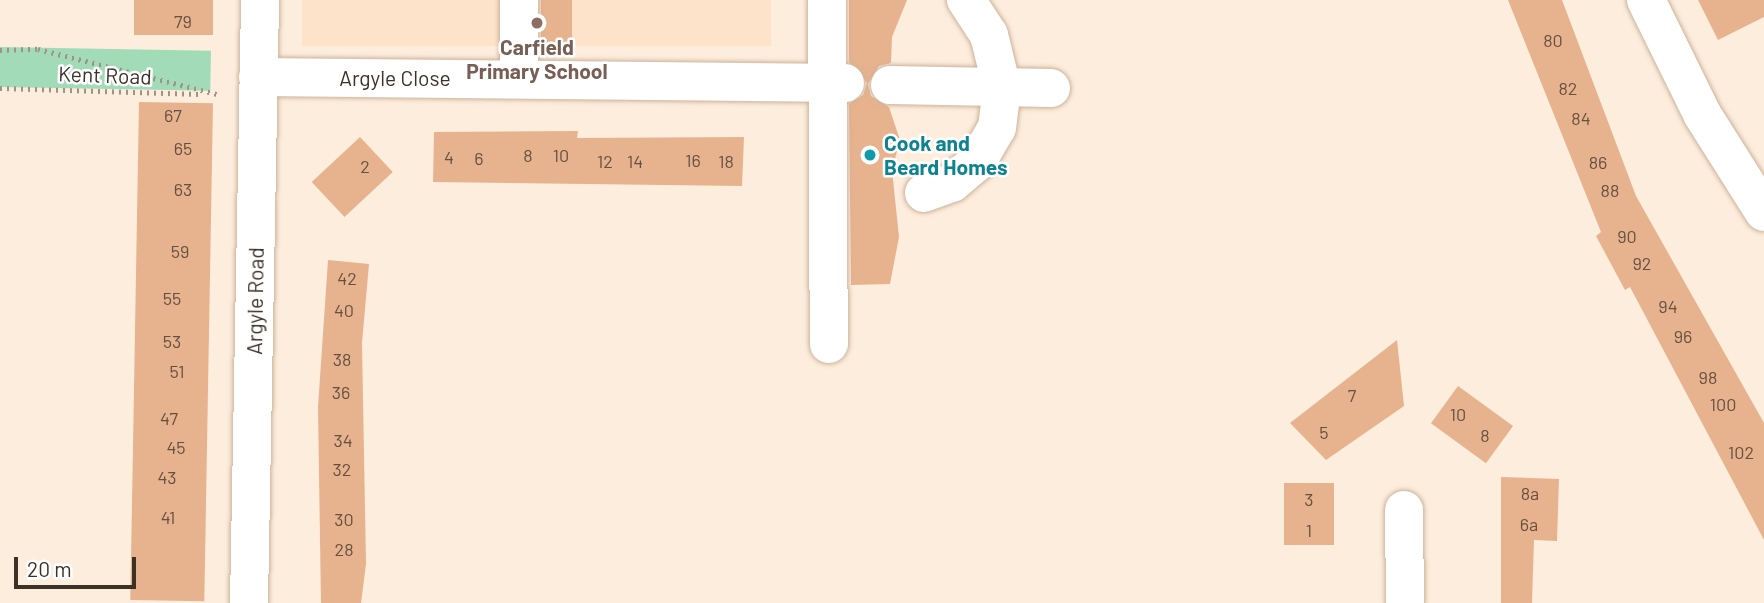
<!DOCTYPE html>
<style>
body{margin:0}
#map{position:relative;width:1764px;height:603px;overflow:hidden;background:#fdeddd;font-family:Barlow,sans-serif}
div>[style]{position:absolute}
.built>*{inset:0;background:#fde3c9;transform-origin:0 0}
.green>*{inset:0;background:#a1dbb8;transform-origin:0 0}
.building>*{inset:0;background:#e7b28e;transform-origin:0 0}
.path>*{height:4.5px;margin-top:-2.25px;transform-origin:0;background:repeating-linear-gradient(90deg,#a09285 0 2px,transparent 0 7px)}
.roads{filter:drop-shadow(0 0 2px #ccb399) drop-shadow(0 0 2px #ccb399)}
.minor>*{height:38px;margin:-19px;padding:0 19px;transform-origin:19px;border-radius:19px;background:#fff}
.dots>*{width:19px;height:19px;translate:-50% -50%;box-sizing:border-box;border:4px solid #fff;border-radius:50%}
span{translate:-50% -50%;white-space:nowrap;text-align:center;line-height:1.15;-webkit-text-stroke:5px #fff;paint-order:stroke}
.number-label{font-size:18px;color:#665141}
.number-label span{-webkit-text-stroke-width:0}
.education-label{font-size:21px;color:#785e54;font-weight:700}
.street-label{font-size:21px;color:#3b3127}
.culture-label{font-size:21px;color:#0d838f;font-weight:700}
.left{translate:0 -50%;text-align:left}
.scale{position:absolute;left:14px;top:557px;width:122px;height:32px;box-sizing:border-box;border:4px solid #3b3127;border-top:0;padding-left:9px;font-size:21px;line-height:24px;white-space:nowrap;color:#3b3127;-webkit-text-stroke:5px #fff;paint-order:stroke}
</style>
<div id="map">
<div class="built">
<div style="left:302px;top:0;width:469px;height:46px"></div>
</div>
<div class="green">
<div style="left:0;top:47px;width:211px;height:40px;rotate:1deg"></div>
</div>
<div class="building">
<div style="left:134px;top:0;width:79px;height:35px"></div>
<div style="left:541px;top:0;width:31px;height:43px"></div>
<div style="clip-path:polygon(849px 0,907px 0,892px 37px,891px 63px,879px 66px,868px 84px,871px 96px,889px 107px,900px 140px,892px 170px,899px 237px,890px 284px,851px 285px,849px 104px,863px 95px,867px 83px,849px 62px)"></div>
<div style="clip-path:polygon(1508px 0,1562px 0,1636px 196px,1764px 423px,1764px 540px,1630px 287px,1625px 290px,1596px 236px,1601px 232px)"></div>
<div style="clip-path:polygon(1698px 0,1764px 0,1764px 17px,1718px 40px)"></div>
<div style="left:139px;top:102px;width:74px;height:498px;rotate:1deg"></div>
<div style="clip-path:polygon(578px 131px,577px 138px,744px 137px,742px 186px,433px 182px,434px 132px)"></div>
<div style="left:360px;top:137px;width:48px;height:66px;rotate:47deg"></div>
<div style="clip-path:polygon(328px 260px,369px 264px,362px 343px,366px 564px,361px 603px,321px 603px,318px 407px)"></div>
<div style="clip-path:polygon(1397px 340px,1404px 406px,1326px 460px,1290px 423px)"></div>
<div style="left:1458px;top:386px;width:68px;height:46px;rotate:36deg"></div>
<div style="clip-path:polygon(1501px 477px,1559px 479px,1557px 541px,1534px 540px,1532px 603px,1501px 603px)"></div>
<div style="left:1284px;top:483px;width:50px;height:62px"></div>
</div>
<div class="path">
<div style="left:0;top:50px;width:38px;rotate:-2deg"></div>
<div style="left:38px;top:49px;width:185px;rotate:14.1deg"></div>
<div style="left:0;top:88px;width:200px;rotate:1.7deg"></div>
</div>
<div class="roads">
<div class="minor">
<div style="left:519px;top:0;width:79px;rotate:90deg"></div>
<div style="left:827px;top:0;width:344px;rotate:89.7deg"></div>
<div style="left:1646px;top:0;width:127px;rotate:63.8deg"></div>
<div style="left:1702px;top:114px;width:116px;rotate:57.7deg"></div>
<div style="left:258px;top:77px;width:587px;rotate:0.59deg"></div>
<div style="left:890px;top:85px;width:161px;rotate:1.1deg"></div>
<div style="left:924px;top:193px;width:30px;rotate:-20deg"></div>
<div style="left:952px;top:183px;width:33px;rotate:-40deg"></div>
<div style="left:977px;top:162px;width:39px;rotate:-60deg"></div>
<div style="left:997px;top:128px;width:40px;rotate:-82.9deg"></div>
<div style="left:1002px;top:88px;width:55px;rotate:-103.8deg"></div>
<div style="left:989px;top:35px;width:42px;rotate:-123.3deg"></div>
<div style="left:1404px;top:510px;width:93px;rotate:89.4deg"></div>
<div style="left:249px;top:603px;width:603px;rotate:-88.95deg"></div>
</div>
</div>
<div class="dots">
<div style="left:537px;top:23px;background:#8d6e63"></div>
<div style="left:870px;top:155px;background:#0f9aa8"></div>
</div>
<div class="number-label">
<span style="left:183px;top:21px">79</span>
<span style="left:1553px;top:40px">80</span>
<span style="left:1568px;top:88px">82</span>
<span style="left:173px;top:115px">67</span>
<span style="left:1581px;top:118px">84</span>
<span style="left:183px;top:148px">65</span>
<span style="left:528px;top:155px">8</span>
<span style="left:561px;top:155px">10</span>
<span style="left:449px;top:157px">4</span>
<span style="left:479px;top:158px">6</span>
<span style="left:693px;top:160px">16</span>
<span style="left:605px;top:161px">12</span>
<span style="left:635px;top:161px">14</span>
<span style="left:726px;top:161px">18</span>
<span style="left:1598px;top:162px">86</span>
<span style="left:365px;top:166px">2</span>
<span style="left:183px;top:189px">63</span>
<span style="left:1610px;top:190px">88</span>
<span style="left:1627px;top:236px">90</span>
<span style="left:180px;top:251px">59</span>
<span style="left:1642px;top:263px">92</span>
<span style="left:347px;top:278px">42</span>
<span style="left:172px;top:298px">55</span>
<span style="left:1668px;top:306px">94</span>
<span style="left:344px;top:310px">40</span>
<span style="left:1683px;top:336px">96</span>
<span style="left:172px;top:341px">53</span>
<span style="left:342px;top:359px">38</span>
<span style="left:177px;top:371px">51</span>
<span style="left:1708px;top:377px">98</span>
<span style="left:341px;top:392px">36</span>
<span style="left:1352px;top:395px">7</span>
<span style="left:1723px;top:404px">100</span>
<span style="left:1458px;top:414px">10</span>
<span style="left:169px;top:418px">47</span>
<span style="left:1324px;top:432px">5</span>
<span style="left:1485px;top:435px">8</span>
<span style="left:343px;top:440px">34</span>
<span style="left:176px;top:447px">45</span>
<span style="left:1741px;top:452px">102</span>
<span style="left:342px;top:469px">32</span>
<span style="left:167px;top:477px">43</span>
<span style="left:1530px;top:493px">8a</span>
<span style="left:1309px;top:499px">3</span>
<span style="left:168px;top:517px">41</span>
<span style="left:344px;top:519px">30</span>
<span style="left:1529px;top:524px">6a</span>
<span style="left:1309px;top:530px">1</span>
<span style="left:344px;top:549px">28</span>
</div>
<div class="education-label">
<span style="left:537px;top:59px">Carfield<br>Primary School</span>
</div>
<div class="street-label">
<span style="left:105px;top:75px;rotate:2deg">Kent Road</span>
<span style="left:395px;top:78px">Argyle Close</span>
<span style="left:255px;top:301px;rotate:-89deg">Argyle Road</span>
</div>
<div class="culture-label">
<span class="left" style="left:884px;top:155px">Cook and<br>Beard Homes</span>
</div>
<div class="scale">20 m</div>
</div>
